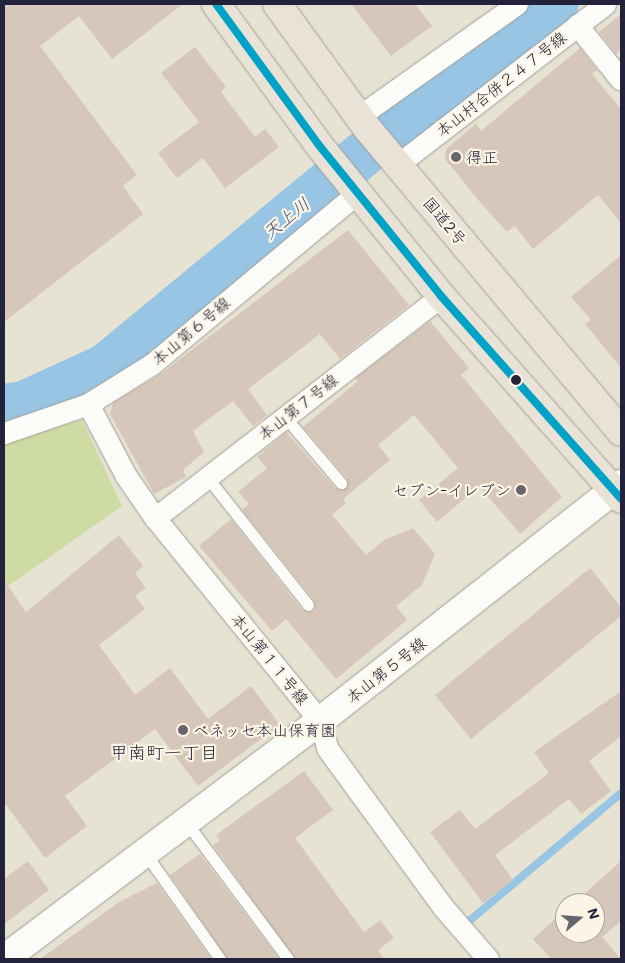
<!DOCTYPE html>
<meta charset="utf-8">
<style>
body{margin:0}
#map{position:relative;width:625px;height:963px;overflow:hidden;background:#e7e3d3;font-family:Mali,"Klee One",sans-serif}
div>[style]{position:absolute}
.green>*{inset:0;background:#cedba2}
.stream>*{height:8px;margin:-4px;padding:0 4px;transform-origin:4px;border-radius:4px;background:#99c5e4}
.river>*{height:46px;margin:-23px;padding:0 23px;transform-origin:23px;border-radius:23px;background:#99c5e4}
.building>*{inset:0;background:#d6c7ba}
.roads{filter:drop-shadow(0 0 1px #a2a09a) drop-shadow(0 0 1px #a2a09a)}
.service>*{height:11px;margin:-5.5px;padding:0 5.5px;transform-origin:5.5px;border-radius:5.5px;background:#fbfbf8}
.minor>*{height:21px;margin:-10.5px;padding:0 10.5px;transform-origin:10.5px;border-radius:10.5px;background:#fbfbf8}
.tertiary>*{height:28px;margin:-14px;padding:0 14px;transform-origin:14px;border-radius:14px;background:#fbfbf8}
.trunk>*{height:28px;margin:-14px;padding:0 14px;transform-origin:14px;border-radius:14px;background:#e9e2d6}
.bus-1>*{height:8px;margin:-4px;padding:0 4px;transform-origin:4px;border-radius:4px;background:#02a2c7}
.dots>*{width:14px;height:14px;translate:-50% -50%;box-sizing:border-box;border:2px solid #fcf5e5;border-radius:50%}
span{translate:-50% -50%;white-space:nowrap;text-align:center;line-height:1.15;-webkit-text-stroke:4.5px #fcf5e5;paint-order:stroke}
.street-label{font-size:16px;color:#22223b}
.poi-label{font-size:16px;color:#22223b}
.left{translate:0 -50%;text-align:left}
.right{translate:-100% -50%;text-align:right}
.water-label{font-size:18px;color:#405679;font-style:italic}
.neighbourhood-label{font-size:18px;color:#22223b}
.frame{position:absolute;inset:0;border:5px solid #22223b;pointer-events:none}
.north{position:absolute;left:555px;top:893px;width:50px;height:50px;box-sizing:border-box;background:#fcf5e5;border:1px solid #a5a1a1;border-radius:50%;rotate:72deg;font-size:14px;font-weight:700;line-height:20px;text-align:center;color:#22223b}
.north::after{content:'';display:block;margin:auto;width:18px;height:22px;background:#676670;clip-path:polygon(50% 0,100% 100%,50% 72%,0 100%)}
</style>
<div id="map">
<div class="green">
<div style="clip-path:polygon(82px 420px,122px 506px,4px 589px,4px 443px)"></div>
</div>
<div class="stream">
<div style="left:468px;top:922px;width:200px;rotate:-40.1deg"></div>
</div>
<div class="river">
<div style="left:4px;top:407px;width:20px;rotate:-9deg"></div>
<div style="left:24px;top:404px;width:89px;rotate:-24.6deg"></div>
<div style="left:105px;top:367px;width:376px;rotate:-39.5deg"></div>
<div style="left:395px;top:128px;width:203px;rotate:-37.6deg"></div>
</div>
<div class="building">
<div style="clip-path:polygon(4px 4px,183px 4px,112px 59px,79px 16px,40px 46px,137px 175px,123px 186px,143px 214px,4px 322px)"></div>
<div style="clip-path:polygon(351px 4px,415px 4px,432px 26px,391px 56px)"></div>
<div style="clip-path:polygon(621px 14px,621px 49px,616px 54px,599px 32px)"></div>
<div style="clip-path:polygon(195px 47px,226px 87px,221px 92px,255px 137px,265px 129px,279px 147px,225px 188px,203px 158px,177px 178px,158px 153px,199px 122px,161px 73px)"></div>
<div style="clip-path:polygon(580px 48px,597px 70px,592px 74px,621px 109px,621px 223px,598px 195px,533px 249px,515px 226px,507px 232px,479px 201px,445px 159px,446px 149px,476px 124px,481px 131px)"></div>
<div style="clip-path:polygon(348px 230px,409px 305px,340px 359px,320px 334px,248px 389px,267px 415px,253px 426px,233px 401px,193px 431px,204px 452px,183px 470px,186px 477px,154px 494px,110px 414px,113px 403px,162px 373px)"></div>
<div style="clip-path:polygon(621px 255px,621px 368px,585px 324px,591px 320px,571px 297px)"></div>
<div style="clip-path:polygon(430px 321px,469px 368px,461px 375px,562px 497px,520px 534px,479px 486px,437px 522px,419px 500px,458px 468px,414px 415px,378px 445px,390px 460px,343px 499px,346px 503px,332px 515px,366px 555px,384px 540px,413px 528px,435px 554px,422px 585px,396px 606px,407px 620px,336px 679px,286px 619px,272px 631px,199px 546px,231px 519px,302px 610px,313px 611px,314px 600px,242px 510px,249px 504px,238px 492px,267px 468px,257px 457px,286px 432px,335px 488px,346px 488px,347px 478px,303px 427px,358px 381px,355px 378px)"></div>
<div style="clip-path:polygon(119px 535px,143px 566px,135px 573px,146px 588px,135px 596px,145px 609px,99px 645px,135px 695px,170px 668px,208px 719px,251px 686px,280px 725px,198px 786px,155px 729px,65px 796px,87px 826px,45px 858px,4px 802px,4px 580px,26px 612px)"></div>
<div style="clip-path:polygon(590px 568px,621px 607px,621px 616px,471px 739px,435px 695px)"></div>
<div style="clip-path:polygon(621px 691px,621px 736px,589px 761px,611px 791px,581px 814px,569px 799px,495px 855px,513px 880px,483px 903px,430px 832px,460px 810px,475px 829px,549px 773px,534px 752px)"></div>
<div style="clip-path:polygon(304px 771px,333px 810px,295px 838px,364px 932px,380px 920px,394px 938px,378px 950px,384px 959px,295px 959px,213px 845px,220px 840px,216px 835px)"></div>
<div style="clip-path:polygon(200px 854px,279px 959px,227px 959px,170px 875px)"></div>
<div style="clip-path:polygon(28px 861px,49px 890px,4px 924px,4px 879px)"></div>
<div style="clip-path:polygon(621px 861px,621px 921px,602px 937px,621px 959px,551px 959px,533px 939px,565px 910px,565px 933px,595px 933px,595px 903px,574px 903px)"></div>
<div style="clip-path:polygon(157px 883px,211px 959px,40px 959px,119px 902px)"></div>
</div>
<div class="roads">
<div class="service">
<div style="left:285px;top:417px;width:87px;rotate:49.7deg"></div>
<div style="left:207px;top:477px;width:163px;rotate:51.7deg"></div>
<div style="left:186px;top:822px;width:171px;rotate:53.3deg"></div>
<div style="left:145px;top:853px;width:130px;rotate:54.7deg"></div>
</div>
<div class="minor">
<div style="left:577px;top:25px;width:70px;rotate:51.3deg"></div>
<div style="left:358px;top:117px;width:195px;rotate:-35.4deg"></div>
<div style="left:397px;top:165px;width:263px;rotate:-37.7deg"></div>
<div style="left:88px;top:404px;width:81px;rotate:62.2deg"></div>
<div style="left:126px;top:476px;width:51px;rotate:55.4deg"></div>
<div style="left:155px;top:518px;width:262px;rotate:50.9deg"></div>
<div style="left:320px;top:721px;width:28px;rotate:75deg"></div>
<div style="left:327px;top:748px;width:197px;rotate:53.9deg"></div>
<div style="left:443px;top:907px;width:69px;rotate:49.1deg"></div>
<div style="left:4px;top:433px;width:89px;rotate:-19deg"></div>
<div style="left:88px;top:404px;width:75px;rotate:-32deg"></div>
<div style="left:152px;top:364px;width:267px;rotate:-39.8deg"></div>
<div style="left:155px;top:518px;width:362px;rotate:-37.8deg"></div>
</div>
<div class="tertiary">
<div style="left:4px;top:959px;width:396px;rotate:-37deg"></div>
<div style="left:320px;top:721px;width:383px;rotate:-38.2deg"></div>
</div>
<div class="trunk">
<div style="left:216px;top:4px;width:173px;rotate:53.9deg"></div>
<div style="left:318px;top:144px;width:196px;rotate:51deg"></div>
<div style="left:441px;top:296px;width:271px;rotate:48.4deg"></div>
<div style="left:277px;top:4px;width:153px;rotate:54deg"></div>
<div style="left:367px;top:128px;width:396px;rotate:50.1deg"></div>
</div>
</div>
<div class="bus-1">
<div style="left:216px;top:4px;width:173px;rotate:53.9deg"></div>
<div style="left:318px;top:144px;width:196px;rotate:51deg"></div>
<div style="left:441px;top:296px;width:271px;rotate:48.4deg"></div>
</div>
<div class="dots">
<div style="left:456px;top:157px;background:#676670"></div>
<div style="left:516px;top:380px;background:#22223b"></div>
<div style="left:521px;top:490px;background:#676670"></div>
<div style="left:183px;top:730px;background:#676670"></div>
</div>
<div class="street-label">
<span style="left:501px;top:84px;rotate:-38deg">本山村合併２４７号線</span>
<span style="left:445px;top:221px;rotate:50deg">国道2号</span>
<span style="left:191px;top:331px;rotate:-40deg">本山第６号線</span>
<span style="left:298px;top:407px;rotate:-38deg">本山第７号線</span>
<span style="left:270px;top:659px;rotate:51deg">本山第１１号線</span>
<span style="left:386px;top:670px;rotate:-38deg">本山第５号線</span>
</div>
<div class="poi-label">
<span class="left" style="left:466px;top:157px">得正</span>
<span class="right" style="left:511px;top:490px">セブン-イレブン</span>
<span class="left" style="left:193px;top:730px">ベネッセ本山保育園</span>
</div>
<div class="water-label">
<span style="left:286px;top:218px;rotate:-39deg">天上川</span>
</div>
<div class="neighbourhood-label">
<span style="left:164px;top:752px">甲南町一丁目</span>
</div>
<div class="frame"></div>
<div class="north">N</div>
</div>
